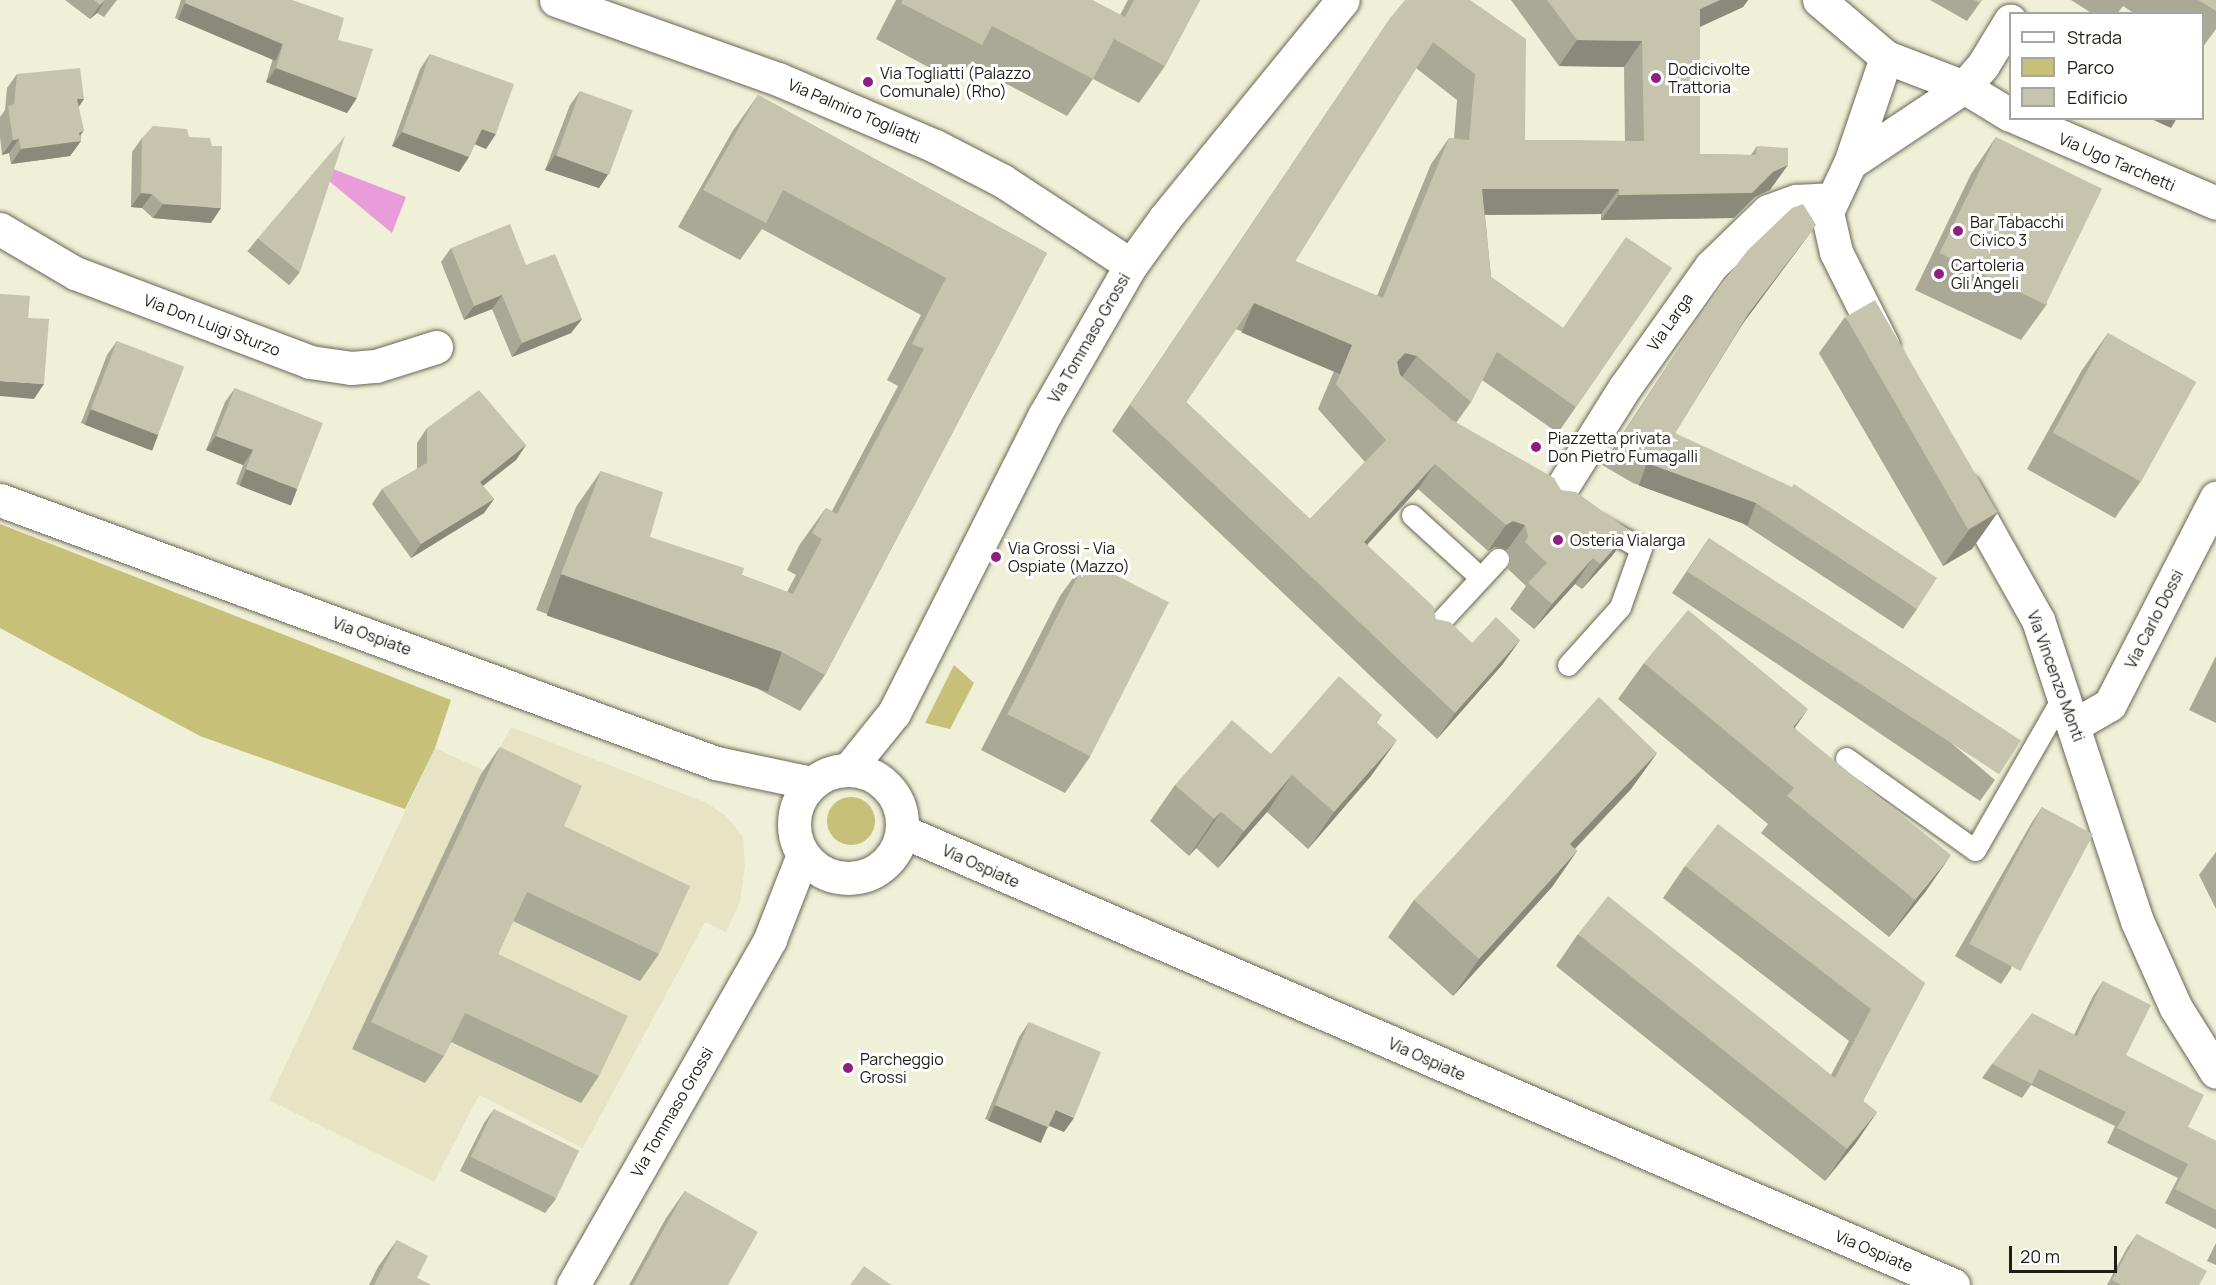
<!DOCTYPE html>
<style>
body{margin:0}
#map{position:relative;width:2216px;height:1285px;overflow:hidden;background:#f0efd7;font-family:Manrope,sans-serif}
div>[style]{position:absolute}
.built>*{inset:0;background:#e6e4c5}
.green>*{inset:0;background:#c6c078}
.round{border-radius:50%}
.water>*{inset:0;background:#e99cda}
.roads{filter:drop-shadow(0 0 2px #696853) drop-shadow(0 0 2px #696853)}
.lane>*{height:21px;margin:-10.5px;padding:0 10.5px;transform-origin:10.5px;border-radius:10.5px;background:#fff}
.street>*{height:33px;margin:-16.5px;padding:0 16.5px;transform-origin:16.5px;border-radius:16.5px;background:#fff}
.street>.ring{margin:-16.5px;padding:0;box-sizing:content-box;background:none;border:33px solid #fff;border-radius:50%}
.wall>*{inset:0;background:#aaa995;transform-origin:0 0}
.shaded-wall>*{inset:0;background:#8b8979;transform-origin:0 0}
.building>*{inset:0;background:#c6c4ad;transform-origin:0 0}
.dots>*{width:16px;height:16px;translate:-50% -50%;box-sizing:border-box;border:3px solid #fff;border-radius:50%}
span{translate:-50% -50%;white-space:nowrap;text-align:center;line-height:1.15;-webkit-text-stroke:6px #fff;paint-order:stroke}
.poi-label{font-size:16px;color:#1f1e16}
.left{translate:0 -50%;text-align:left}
.street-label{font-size:16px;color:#1f1e16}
.legend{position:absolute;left:2009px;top:12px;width:195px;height:108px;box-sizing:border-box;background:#fff;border:2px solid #a5a5a2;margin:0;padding:8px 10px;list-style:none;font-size:18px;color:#1f1e16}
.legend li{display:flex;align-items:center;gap:12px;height:30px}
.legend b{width:30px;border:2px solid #a5a5a2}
.scale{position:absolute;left:2009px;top:1246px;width:108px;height:27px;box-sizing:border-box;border:3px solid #1f1e16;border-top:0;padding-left:8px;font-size:18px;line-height:21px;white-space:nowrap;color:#1f1e16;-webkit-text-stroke:4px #fff;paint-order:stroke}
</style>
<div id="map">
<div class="built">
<div style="clip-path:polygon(511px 727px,707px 803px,726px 816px,743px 837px,745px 866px,740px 902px,726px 932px,705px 922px,583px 1148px,479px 1095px,434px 1182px,269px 1100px,435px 748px,487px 772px)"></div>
</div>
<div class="green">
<div style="clip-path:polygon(0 524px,451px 700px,435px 748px,405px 809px,200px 736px,0 628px)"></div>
<div style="clip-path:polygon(954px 665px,974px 683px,950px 729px,925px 723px)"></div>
<div class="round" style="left:827px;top:797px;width:48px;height:48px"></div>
</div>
<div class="water">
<div style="clip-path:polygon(333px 169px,406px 197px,392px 233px,329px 181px)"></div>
</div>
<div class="roads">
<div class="lane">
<div style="left:1412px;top:515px;width:93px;rotate:42.4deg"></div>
<div style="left:1427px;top:636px;width:105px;rotate:-47.3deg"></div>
<div style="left:1568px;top:665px;width:78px;rotate:-48.1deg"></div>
<div style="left:1620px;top:607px;width:63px;rotate:-70.4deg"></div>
<div style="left:1641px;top:548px;width:48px;rotate:-151.3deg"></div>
<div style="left:1846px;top:758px;width:158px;rotate:35.5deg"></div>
<div style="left:1975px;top:850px;width:181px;rotate:-60.2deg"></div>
</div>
<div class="street">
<div style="left:556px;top:0;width:236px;rotate:19.6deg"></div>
<div style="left:778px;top:79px;width:171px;rotate:23.1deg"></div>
<div style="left:935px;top:146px;width:76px;rotate:27.2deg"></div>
<div style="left:1003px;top:181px;width:153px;rotate:33.3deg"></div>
<div style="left:1819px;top:0;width:88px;rotate:40.4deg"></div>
<div style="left:1886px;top:57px;width:84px;rotate:21deg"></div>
<div style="left:1964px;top:87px;width:54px;rotate:31.3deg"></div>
<div style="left:2018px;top:118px;width:215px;rotate:23.2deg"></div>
<div style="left:1850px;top:163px;width:137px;rotate:-33.7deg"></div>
<div style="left:1964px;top:87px;width:29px;rotate:-49deg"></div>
<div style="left:1983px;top:65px;width:52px;rotate:-58.5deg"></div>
<div style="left:0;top:229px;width:87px;rotate:30.4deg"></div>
<div style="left:75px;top:273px;width:251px;rotate:20.7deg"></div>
<div style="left:310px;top:362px;width:41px;rotate:8.3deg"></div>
<div style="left:351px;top:368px;width:25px;rotate:-5deg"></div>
<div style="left:376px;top:366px;width:63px;rotate:-17.6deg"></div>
<div style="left:1883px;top:346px;width:105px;rotate:-116.6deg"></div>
<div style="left:1836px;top:252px;width:41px;rotate:-102.7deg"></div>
<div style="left:1827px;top:212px;width:54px;rotate:-64.9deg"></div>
<div style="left:1850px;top:163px;width:112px;rotate:-71.2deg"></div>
<div style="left:1965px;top:490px;width:149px;rotate:60.7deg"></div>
<div style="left:2038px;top:620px;width:317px;rotate:71.8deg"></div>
<div style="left:2137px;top:921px;width:95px;rotate:65.9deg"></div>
<div style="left:2176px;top:1008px;width:75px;rotate:58deg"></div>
<div style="left:0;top:500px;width:763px;rotate:20.17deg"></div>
<div style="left:716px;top:763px;width:98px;rotate:11.8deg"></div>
<div style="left:1554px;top:500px;width:133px;rotate:-57.9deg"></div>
<div style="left:1625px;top:387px;width:148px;rotate:-54.6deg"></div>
<div style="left:1711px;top:266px;width:79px;rotate:-44deg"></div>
<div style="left:1768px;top:211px;width:30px;rotate:-20deg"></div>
<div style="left:1796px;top:201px;width:34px;rotate:-3deg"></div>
<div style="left:2076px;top:724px;width:39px;rotate:-30deg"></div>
<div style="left:2110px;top:704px;width:232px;rotate:-62.8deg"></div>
<div class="ring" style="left:794px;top:770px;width:75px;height:75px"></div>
<div style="left:848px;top:770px;width:73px;rotate:-51.1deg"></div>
<div style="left:894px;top:713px;width:333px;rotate:-63.2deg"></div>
<div style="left:1044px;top:416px;width:174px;rotate:-60.1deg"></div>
<div style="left:1131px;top:265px;width:58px;rotate:-54.1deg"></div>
<div style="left:1165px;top:218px;width:281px;rotate:-50.8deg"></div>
<div style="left:902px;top:831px;width:1145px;rotate:23.36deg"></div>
<div style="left:573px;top:1285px;width:398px;rotate:-60.3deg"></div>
<div style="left:770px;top:939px;width:90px;rotate:-68.6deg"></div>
</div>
</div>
<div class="wall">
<div style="clip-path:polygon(65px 0,117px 0,104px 17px,97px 13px,90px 19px)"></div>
<div style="clip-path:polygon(181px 0,292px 0,338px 40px,347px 113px,266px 82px,273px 58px,175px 18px)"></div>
<div style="clip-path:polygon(896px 0,1092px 0,1120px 15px,1128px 0,1200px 0,1165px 66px,1139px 103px,1093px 79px,1067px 116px,969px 64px,956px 82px,876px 39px)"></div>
<div style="clip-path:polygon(evenodd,1470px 0,1525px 140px,1625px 141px,1624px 67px,1559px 66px,1511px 0,1748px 0,1743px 7px,1700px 27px,1700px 154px,1751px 155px,1757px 146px,1770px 190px,1755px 197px,1734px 218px,1601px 220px,1601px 214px,1485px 215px,1491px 277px,1563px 328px,1672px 268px,1558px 433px,1482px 380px,1471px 402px,1456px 423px,1561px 490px,1630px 531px,1612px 556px,1582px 589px,1575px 584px,1534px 629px,1510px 609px,1526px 586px,1507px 568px,1510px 561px,1507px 550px,1495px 547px,1488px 551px,1418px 489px,1367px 545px,1436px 619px,1472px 643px,1520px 640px,1502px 665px,1437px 739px,1112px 431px,1391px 17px,1470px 0,1416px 68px,1457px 100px,1454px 139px,1449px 138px,1431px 164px,1377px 296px,1295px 261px,1416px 68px,1470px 0,1236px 329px,1334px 371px,1318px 409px,1365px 462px,1310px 519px,1186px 402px,1236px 329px)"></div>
<div style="clip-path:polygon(1930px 0,1982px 0,1967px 21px)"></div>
<div style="clip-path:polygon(2071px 0,2216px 0,2216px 29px,2202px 48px,2202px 14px,2135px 14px,2123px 6px,2117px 14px,2093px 14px)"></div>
<div style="clip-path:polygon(430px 54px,486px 149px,475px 144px,469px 157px,459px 172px,392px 146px,420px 69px)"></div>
<div style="clip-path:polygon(17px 74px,79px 108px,81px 141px,70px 156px,11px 164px,9px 153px,2px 155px,0 137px,0 117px,5px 110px,7px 88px)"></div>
<div style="clip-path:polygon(580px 91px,609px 173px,599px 188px,545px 170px,570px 105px)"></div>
<div style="clip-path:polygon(758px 95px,1047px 253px,825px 675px,800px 711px,756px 688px,536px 610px,576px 507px,601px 471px,650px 537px,742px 575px,787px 592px,796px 575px,787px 570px,800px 544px,826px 508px,832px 511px,898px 386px,887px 380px,921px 315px,762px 229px,740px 260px,678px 227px,732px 132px)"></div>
<div style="clip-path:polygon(189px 137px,211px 223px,153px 218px,142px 208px,131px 207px,132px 152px,142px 138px)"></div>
<div style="clip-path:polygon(1996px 137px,2047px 304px,2021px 340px,1915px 290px,1971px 174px)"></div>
<div style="clip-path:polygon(1816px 225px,1744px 322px,1675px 433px,1917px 609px,1903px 629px,1742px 523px,1633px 483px,1602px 465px,1719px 287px)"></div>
<div style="left:258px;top:238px;width:54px;height:17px;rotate:39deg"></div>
<div style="clip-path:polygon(451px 248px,526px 265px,582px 319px,571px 333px,512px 357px,492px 309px,464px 320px,441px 262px)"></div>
<div style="clip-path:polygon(1845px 317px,1998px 512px,1972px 549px,1943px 566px,1819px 353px)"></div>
<div style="clip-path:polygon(2108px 333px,2141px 481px,2115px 518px,2027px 469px,2082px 370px)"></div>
<div style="clip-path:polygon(117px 341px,158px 435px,148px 449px,81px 423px,107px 355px)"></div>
<div style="clip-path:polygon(235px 388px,287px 504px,236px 484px,243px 465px,206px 450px,225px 402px)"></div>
<div style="clip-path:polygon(427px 428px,526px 445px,516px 460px,483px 486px,494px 499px,484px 513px,411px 558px,372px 504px,382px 489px,417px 469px,417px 443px)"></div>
<div style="clip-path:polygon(1709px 538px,1995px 780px,1980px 801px,1672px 593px)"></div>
<div style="clip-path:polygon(1086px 560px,1090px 757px,1065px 793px,981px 750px,1060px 596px)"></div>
<div style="clip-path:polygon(2216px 656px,2216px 723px,2189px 710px)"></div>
<div style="clip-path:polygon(1644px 663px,1795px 728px,1926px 891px,1889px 937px,1761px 833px,1768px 824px,1618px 699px)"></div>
<div style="clip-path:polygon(1382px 715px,1377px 722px,1371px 776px,1308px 849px,1267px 812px,1218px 868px,1196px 848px,1189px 856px,1150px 821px,1175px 785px,1271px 754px)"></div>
<div style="clip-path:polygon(500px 747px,564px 826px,659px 954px,640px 981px,513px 921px,498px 954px,599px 1076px,581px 1103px,451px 1042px,444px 1056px,425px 1083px,352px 1049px,481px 774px)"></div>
<div style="clip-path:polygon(1657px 753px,1631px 789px,1575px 849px,1577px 851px,1552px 887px,1453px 996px,1388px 937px,1414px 900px)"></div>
<div style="clip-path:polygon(2042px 807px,2011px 969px,2001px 984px,1955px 956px,2032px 822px)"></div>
<div style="clip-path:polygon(2216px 852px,2216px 909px,2199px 875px)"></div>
<div style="clip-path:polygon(1685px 866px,1925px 983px,1863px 1101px,1877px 1112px,1855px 1144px,1825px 1181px,1556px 966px,1578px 934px,1831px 1075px,1849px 1041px,1663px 898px)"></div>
<div style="clip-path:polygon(2103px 981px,2126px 1055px,2188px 1127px,2216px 1141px,2216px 1229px,2165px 1203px,2178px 1178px,2107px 1143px,2115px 1126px,2031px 1085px,2022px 1098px,1982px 1078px,1992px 1064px,2074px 1035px,2093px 996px)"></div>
<div style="clip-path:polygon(1029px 1022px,1064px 1132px,1049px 1126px,1038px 1141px,985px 1119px,1019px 1037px)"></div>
<div style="clip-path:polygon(494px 1109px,556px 1199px,545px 1213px,460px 1171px,484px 1123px)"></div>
<div style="clip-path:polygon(685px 1191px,728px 1285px,629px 1285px,666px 1218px)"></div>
<div style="clip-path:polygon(2137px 1234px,2199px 1285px,2107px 1285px,2127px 1248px)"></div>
<div style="clip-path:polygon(397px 1240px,417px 1278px,431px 1285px,369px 1285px,378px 1267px)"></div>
<div style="clip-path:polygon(2216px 1243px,2216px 1265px,2207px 1261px)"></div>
</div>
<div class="shaded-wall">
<div style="clip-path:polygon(105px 0,97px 13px,90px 19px,100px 5px)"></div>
<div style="clip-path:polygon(1720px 0,1748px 0,1743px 7px,1682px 35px,1700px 9px)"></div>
<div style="left:185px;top:3px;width:106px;height:18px;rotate:23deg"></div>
<div style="clip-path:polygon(1577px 40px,1642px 41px,1624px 67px,1559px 66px)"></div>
<div style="clip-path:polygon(276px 68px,357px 98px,347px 113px,266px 82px)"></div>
<div style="clip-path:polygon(77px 99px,84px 99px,74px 114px)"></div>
<div style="clip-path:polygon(2149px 118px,2177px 118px,2171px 128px)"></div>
<div style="clip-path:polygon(482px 129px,496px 134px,486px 149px,472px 143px)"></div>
<div style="clip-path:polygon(84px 130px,76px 142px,81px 141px,70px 156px,11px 164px,21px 149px,79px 133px)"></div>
<div style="clip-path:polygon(402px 132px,469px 157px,459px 172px,392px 146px)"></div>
<div style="clip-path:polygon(19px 139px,9px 153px,2px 155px,13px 140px)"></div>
<div style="clip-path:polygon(555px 155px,609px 173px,599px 188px,545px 170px)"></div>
<div style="clip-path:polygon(1788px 165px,1770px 190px,1755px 197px,1734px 218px,1601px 220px,1619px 195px)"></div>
<div style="clip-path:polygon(1482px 189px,1619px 189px,1601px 214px,1464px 215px)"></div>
<div style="clip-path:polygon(141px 193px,152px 194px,142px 208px,131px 207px)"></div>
<div style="clip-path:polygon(163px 204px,221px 208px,211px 223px,153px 218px)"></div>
<div style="clip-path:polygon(1816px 225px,1802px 244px,1735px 334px,1748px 314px)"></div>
<div style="clip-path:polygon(502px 295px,492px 309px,464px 320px,474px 306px)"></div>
<div style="left:1254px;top:303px;width:107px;height:32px;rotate:23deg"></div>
<div style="clip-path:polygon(582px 319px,571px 333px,512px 357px,522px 343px)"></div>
<div style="clip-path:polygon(1405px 353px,1417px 356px,1399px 381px,1397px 362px)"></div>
<div style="clip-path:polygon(0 381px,44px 384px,34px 399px,0 396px)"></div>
<div style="left:91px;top:409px;width:72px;height:17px;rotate:21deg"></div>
<div style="clip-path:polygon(216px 436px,253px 450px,243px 465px,206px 450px)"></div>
<div style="clip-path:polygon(526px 445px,516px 460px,470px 496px,480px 482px)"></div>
<div style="left:1647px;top:463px;width:116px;height:24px;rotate:20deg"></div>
<div style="clip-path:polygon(1435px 464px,1418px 489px,1346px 568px,1364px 542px)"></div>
<div style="left:246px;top:469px;width:55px;height:18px;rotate:21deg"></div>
<div style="clip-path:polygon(494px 499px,484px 513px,411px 558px,421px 544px)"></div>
<div style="clip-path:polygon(1998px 512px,1972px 549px,1943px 566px,1969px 530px)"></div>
<div style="clip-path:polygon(1513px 521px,1525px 525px,1507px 550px,1495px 547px,1488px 551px,1506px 525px)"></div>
<div style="clip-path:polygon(1630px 531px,1612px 556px,1582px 589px,1600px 564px)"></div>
<div style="clip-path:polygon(1593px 558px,1575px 584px,1534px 629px,1552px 604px)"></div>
<div style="left:561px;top:574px;width:234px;height:44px;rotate:19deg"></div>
<div style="clip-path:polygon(1520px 640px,1502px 665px,1437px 739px,1455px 713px)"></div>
<div style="clip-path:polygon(1808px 709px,1782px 746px,1793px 727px)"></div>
<div style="clip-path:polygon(1397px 740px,1371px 776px,1308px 849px,1334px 812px)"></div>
<div style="clip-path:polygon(1657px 753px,1631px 789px,1544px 881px,1570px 844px)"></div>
<div style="clip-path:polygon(1292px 775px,1267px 812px,1218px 868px,1244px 831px)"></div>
<div style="clip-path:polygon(1221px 812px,1196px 848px,1189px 856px,1214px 819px)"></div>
<div style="clip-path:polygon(1577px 851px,1552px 887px,1453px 996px,1479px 959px)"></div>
<div style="clip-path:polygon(1951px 855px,1926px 891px,1889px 937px,1915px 900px)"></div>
<div style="left:995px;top:1105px;width:57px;height:17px;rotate:23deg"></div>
<div style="clip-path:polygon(1056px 1110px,1074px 1118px,1064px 1132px,1046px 1124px)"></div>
<div style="clip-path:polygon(1877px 1112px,1855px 1144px,1825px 1181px,1847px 1149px)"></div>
</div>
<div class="building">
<div style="clip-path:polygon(94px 0,105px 0,100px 5px)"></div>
<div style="clip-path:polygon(186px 0,292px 0,344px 18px,338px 40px,373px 49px,357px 98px,276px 68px,283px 44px,185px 3px)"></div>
<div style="clip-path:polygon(903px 0,1092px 0,1125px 17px,1134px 0,1200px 0,1165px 66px,1114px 39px,1093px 79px,992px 26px,982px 45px,901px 3px)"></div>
<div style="clip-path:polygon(evenodd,1405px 0,1470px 0,1526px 39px,1525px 140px,1644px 141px,1642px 41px,1577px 40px,1547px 0,1720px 0,1700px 9px,1700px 154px,1756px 155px,1757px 146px,1788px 148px,1788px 165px,1773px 172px,1752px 193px,1619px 195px,1619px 189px,1482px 189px,1491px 277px,1563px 328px,1626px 237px,1672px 268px,1576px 407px,1497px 352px,1471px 402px,1417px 356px,1405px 353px,1397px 362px,1400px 375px,1452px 420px,1554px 478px,1561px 490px,1576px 492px,1630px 531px,1600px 564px,1593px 558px,1552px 604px,1528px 583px,1547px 563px,1525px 542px,1528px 536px,1525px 525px,1513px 521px,1506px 525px,1435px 464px,1364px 542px,1433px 606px,1436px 619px,1450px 622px,1472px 643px,1496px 617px,1520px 640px,1455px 713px,1130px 405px,1391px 17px,1405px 0,1433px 42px,1475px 74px,1469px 140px,1449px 138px,1383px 298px,1295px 261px,1433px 42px,1405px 0,1254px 303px,1352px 345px,1336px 384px,1386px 440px,1310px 519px,1186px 402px,1254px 303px)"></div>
<div style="clip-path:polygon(1974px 0,1982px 0,1980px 3px)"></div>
<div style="clip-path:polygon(2198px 0,2216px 0,2216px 11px)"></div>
<div style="clip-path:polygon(430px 54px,514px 84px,496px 134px,482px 129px,469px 157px,402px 132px)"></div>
<div style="clip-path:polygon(80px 68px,84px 99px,77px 99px,84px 130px,79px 133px,81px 141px,21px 149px,19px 139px,13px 140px,8px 106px,14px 104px,17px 74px)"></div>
<div style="left:580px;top:91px;width:56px;height:69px;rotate:20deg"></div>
<div style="clip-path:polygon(758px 95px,1047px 253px,825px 675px,782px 652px,561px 574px,601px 471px,663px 492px,650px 537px,744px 568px,742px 575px,793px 594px,822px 539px,812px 533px,826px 508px,837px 514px,924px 349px,912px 344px,946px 278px,783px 190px,766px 223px,703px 190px)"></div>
<div style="clip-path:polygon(153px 126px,187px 129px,189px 137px,210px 138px,212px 146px,222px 146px,221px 208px,163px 204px,152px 194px,141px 193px,142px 138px)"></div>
<div style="clip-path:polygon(345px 136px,300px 272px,258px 238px)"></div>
<div style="left:1996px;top:137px;width:118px;height:129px;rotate:26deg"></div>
<div style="clip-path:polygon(1803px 204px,1816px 225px,1748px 314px,1675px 433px,1792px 487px,1794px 484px,1937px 578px,1917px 609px,1756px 503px,1647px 463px,1616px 445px,1719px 287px,1748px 250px,1792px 208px)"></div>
<div style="clip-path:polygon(510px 224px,526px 265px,555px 254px,582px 319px,522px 343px,502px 295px,474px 306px,451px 248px)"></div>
<div style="clip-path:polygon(0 294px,30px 296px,28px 318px,49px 319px,44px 384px,0 381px)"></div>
<div style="left:1875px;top:300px;width:245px;height:34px;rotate:60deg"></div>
<div style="left:2108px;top:333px;width:101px;height:114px;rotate:29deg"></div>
<div style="left:117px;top:341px;width:72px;height:73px;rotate:21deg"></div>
<div style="clip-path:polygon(235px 388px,323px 423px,297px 489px,246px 469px,253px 450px,216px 436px)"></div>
<div style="clip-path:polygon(479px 390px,526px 445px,480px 482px,494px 499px,421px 544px,382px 489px,427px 463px,427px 428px)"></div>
<div style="left:1709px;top:538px;width:372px;height:40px;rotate:33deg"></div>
<div style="left:1086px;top:560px;width:93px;height:173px;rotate:27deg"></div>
<div style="clip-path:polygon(1688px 610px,1808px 709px,1793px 727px,1951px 855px,1915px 900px,1787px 796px,1794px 788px,1644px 663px)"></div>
<div style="clip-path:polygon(1339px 676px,1382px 715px,1376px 722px,1397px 740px,1334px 812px,1292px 775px,1244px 831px,1221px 812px,1214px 819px,1175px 785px,1232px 720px,1271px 754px)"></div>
<div style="clip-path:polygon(1599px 697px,1657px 753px,1570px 844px,1577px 851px,1479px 959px,1414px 900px)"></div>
<div style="clip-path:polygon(500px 747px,582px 786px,564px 826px,690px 886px,659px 954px,527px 892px,498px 954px,628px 1016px,599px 1076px,465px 1013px,444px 1056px,371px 1022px)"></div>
<div style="left:2042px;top:807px;width:58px;height:155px;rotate:28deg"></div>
<div style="clip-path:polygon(1718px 824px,1925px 983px,1863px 1101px,1877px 1112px,1847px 1149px,1578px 934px,1608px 896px,1835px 1078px,1871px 1009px,1685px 866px)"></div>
<div style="clip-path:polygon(2103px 981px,2151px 1005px,2126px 1055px,2204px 1095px,2188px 1127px,2216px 1141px,2216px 1210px,2175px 1189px,2188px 1164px,2117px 1128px,2126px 1112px,2039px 1069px,2032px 1084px,1992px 1064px,2032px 1013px,2077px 1036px)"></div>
<div style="clip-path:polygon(1029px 1022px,1101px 1052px,1074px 1118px,1056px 1110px,1048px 1127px,995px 1105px)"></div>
<div style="left:494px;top:1109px;width:95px;height:53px;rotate:26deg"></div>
<div style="clip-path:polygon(685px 1191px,758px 1232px,728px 1285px,633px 1285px)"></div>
<div style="clip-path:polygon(2137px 1234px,2207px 1271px,2199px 1285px,2121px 1285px,2112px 1280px)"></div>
<div style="clip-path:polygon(397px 1240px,428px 1256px,417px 1278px,431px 1285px,374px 1285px)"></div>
<div style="clip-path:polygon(864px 1266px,891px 1285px,850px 1285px)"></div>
</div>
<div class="dots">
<div style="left:1656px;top:78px;background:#8e1f81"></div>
<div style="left:868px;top:82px;background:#8e1f81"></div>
<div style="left:1958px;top:231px;background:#8e1f81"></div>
<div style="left:1939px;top:274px;background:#8e1f81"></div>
<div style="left:1536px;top:447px;background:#8e1f81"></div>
<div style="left:1558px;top:540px;background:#8e1f81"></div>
<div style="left:996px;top:557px;background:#8e1f81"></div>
<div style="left:848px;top:1068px;background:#8e1f81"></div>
</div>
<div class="poi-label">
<span class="left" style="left:1668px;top:78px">Dodicivolte<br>Trattoria</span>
<span class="left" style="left:880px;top:82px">Via Togliatti (Palazzo<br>Comunale) (Rho)</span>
<span class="left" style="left:1970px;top:231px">Bar Tabacchi<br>Civico 3</span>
<span class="left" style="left:1951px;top:274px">Cartoleria<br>Gli Angeli</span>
<span class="left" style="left:1548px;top:447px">Piazzetta privata<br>Don Pietro Fumagalli</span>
<span class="left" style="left:1570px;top:540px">Osteria Vialarga</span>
<span class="left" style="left:1008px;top:557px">Via Grossi - Via<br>Ospiate (Mazzo)</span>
<span class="left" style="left:860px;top:1068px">Parcheggio<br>Grossi</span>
</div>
<div class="street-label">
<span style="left:854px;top:111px;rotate:23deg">Via Palmiro Togliatti</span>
<span style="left:2117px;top:162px;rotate:23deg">Via Ugo Tarchetti</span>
<span style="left:1670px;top:322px;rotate:-55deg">Via Larga</span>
<span style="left:212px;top:325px;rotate:21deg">Via Don Luigi Sturzo</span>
<span style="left:1089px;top:338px;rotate:-60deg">Via Tommaso Grossi</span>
<span style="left:2154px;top:619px;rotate:-63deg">Via Carlo Dossi</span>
<span style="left:372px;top:636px;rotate:20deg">Via Ospiate</span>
<span style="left:2056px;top:676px;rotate:70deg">Via Vincenzo Monti</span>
<span style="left:981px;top:866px;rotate:24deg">Via Ospiate</span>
<span style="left:1427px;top:1059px;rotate:24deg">Via Ospiate</span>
<span style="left:672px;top:1112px;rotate:-60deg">Via Tommaso Grossi</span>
<span style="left:1874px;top:1251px;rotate:23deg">Via Ospiate</span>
</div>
<ul class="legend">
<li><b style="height:8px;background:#fff"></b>Strada</li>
<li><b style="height:16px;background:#c6c078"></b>Parco</li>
<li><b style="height:16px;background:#c6c4ad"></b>Edificio</li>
</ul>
<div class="scale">20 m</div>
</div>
